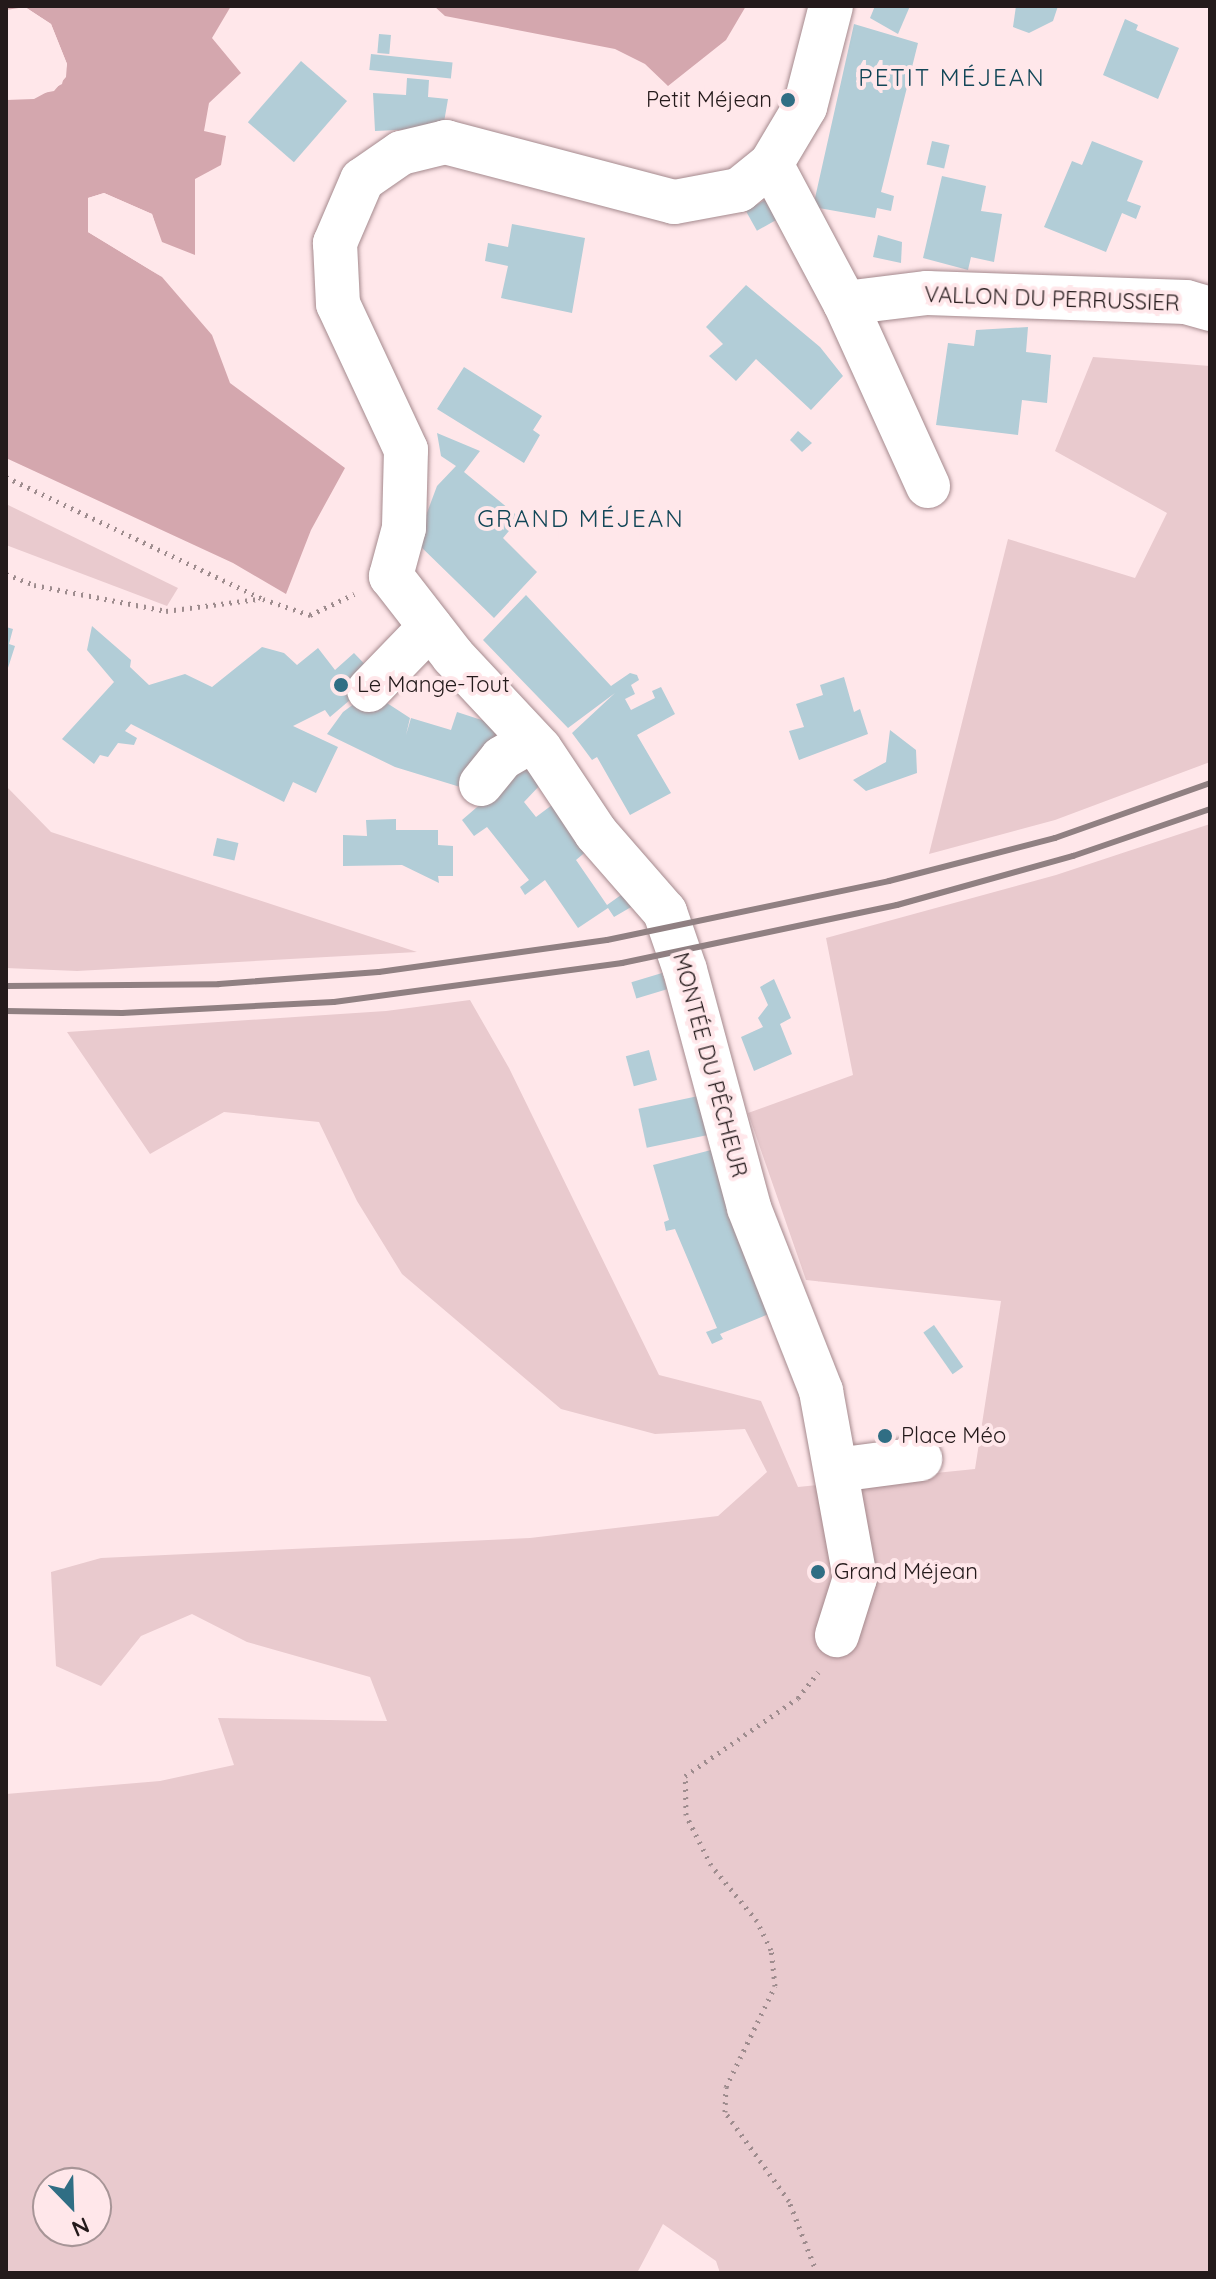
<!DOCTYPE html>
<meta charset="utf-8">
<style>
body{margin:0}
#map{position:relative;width:1216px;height:2279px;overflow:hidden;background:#ffe7ea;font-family:Quicksand,sans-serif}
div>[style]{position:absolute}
.green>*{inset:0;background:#e9cace}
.water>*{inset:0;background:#d4a7ae}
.pier>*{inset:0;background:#ffe7ea}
.building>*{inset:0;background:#b2cdd7;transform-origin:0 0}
.path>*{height:5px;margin-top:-2.5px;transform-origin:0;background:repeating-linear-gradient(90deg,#9e8c8e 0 2px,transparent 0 8px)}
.roads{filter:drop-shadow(0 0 2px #a58a8e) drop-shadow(0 0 2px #a58a8e)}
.minor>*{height:44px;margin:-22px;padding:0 22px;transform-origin:22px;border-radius:22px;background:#fff}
.rail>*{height:6px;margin:-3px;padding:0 3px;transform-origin:3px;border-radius:3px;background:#908082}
.dots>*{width:22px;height:22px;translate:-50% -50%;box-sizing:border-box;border:4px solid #ffe7ea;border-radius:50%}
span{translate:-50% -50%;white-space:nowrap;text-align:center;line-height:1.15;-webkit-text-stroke:8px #ffe7ea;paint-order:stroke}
.poi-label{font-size:22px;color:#241a1b}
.right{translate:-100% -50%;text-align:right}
.left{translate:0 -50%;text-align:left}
.street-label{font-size:22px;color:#241a1b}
.neighbourhood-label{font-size:24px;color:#124657;letter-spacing:2px}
.frame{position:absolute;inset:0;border:8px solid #241a1b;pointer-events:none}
.north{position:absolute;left:32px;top:2167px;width:80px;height:80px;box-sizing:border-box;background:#ffe7ea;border:2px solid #a79597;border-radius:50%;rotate:157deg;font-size:22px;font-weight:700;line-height:32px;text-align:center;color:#241a1b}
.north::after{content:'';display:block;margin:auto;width:28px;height:36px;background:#306e84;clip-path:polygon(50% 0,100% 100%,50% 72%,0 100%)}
</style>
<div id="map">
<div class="green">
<div style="clip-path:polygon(1093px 357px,1210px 366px,1210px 762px,1055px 820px,929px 854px,1008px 539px,1135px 578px,1167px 513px,1055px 451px)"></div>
<div style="clip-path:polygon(6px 504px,178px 588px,167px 606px,6px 545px)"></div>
<div style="clip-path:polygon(6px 786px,51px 832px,417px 952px,77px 971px,6px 968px)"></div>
<div style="clip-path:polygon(evenodd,1210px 824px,1210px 2273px,720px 2273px,716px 2261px,663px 2224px,637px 2273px,6px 2273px,6px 1794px,160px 1781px,234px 1765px,218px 1718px,387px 1721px,370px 1677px,247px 1642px,192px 1614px,141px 1636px,101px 1686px,56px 1666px,51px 1572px,101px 1558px,530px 1538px,718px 1516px,767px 1472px,745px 1429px,655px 1434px,561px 1409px,402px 1274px,357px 1201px,319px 1122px,224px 1112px,150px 1154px,67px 1032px,386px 1011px,470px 1000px,509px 1068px,659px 1375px,761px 1401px,798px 1487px,975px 1469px,1001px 1301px,806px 1280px,748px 1113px,853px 1075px,826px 938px,1056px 875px,1210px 824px,48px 2183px,96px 2183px,96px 2231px,48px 2231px,48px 2183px)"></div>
</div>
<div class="water">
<div style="clip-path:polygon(6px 6px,231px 6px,212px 38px,241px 73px,209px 103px,204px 131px,226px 136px,221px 165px,195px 179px,195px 255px,162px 242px,152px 214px,104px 193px,88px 198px,88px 232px,162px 277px,212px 335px,230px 383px,345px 468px,311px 530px,286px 594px,233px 563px,6px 458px,6px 100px,34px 99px,62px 84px,67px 64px,51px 24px,25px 7px,6px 10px)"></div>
<div style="clip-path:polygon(434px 6px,746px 6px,726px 40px,668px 86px,645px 64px,615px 49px,445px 16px)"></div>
</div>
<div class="pier">
<div style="clip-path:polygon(25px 7px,51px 24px,67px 64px,66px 77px,54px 91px,6px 100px,52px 88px,62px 76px,63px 64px,48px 27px,24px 11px,6px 14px)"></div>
<div style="clip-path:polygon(104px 193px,152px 214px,162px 247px,149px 217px,103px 197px,92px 201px,92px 230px,162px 277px,88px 232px,88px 198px)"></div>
</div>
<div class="building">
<div style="clip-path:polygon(875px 6px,910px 6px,898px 34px,870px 18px)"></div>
<div style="clip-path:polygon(1016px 6px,1058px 6px,1053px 21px,1029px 33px,1013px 27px)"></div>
<div style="clip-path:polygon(1125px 19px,1138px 25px,1136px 30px,1179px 48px,1158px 99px,1103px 75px)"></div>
<div style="clip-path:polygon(854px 24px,918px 43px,881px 192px,894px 196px,891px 211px,877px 208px,875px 218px,813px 207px)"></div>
<div style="left:379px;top:34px;width:12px;height:19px;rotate:5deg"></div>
<div style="left:371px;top:54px;width:82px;height:16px;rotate:6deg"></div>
<div style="left:301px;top:61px;width:61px;height:81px;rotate:41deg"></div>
<div style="clip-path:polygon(407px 78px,429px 80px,428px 97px,448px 99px,443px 128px,375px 131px,373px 93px,406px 95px)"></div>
<div style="left:932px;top:141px;width:18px;height:24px;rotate:13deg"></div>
<div style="clip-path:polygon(1092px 141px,1143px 161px,1127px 201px,1141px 206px,1136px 219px,1122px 213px,1106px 252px,1044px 227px,1072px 161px,1082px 165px)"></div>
<div style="clip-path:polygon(942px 176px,986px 186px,981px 211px,1002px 214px,994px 262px,971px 257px,968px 270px,923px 258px)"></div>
<div style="left:765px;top:200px;width:23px;height:22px;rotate:61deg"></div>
<div style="clip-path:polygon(512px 224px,585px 238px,572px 313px,501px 298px,508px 266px,485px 261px,488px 243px,508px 247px)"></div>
<div style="clip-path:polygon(878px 235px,902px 242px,901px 263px,873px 257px)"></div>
<div style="clip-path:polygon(746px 285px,820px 347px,843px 376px,811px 410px,756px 359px,736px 381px,709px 356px,723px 344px,706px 327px)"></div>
<div style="clip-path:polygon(1028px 327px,1026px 352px,1051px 355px,1047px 403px,1022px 400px,1018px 435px,936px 425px,948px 343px,974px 346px,976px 330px)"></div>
<div style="clip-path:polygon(464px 367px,542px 416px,533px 430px,540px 435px,524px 463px,437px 409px)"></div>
<div style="clip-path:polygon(798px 431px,812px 443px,802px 452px,790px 440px)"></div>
<div style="clip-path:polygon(437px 433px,480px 451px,464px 472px,520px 518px,503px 538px,537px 572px,494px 618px,416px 542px,437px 486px,456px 466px,441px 456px)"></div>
<div style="clip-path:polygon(526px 595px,611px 686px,630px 673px,637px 675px,639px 680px,631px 685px,635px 694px,625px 699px,631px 710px,655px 698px,652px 691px,661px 687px,675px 714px,637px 735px,671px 793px,630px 815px,597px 757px,592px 760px,572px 733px,615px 693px,568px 728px,483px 640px)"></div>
<div style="clip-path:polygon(92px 626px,131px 660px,130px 667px,149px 685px,185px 674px,212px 687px,262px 647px,284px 653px,297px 665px,318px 648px,335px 670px,354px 653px,377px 677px,330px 717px,325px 710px,293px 726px,338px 747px,316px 793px,293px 782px,284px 802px,131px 724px,125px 731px,137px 738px,134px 745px,118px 743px,108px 757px,100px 755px,94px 764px,62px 739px,114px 682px,87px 650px)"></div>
<div style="clip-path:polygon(6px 627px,13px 629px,9px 644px,15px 646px,7px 671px)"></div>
<div style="clip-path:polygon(844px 677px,854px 712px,860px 709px,868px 734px,799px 760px,789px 731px,804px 727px,796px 704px,823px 695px,820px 685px)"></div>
<div style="clip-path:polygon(370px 692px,410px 718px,406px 735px,411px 718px,451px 730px,457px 712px,500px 726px,470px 790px,395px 767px,327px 734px,343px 712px)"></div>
<div style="clip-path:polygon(890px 730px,916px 750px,917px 773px,866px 791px,853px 780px,886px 762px)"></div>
<div style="clip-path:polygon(527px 764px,542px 783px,524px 802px,536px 817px,556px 802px,589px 849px,576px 860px,607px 905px,628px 890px,638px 903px,614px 917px,608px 908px,578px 928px,545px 880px,525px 895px,520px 887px,529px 880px,487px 827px,474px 836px,462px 820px)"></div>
<div style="clip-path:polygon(396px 819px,396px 830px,438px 830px,438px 845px,453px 846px,453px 876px,438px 876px,439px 883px,402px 865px,343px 866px,343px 835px,367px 836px,366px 820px)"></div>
<div style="left:217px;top:838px;width:22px;height:18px;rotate:13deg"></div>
<div style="left:662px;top:973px;width:17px;height:32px;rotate:73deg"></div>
<div style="clip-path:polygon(774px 979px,791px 1018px,780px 1024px,792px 1054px,754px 1071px,741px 1037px,763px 1027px,758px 1018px,768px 1005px,760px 987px)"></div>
<div style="left:649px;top:1050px;width:31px;height:24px;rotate:75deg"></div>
<div style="left:703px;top:1095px;width:40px;height:66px;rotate:78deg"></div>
<div style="clip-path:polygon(715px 1149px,771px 1313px,720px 1334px,723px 1339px,712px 1344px,706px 1332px,717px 1328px,675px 1229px,666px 1231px,664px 1222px,669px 1220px,653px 1165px)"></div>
<div style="left:934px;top:1325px;width:51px;height:13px;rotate:55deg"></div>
</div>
<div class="path">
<div style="left:6px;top:477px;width:284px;rotate:25.4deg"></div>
<div style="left:263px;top:599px;width:50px;rotate:18.8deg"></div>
<div style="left:310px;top:615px;width:49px;rotate:-25.5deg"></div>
<div style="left:6px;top:574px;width:30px;rotate:21deg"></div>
<div style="left:34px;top:585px;width:135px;rotate:11.1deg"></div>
<div style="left:166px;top:611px;width:94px;rotate:-7.4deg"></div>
<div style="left:817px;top:2273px;width:77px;rotate:-111.3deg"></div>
<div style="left:789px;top:2201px;width:110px;rotate:-125.7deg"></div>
<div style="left:725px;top:2112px;width:25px;rotate:-88deg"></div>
<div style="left:726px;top:2087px;width:112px;rotate:-64.1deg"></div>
<div style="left:775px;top:1986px;width:36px;rotate:-96deg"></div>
<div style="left:771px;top:1950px;width:32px;rotate:-116deg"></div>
<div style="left:757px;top:1921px;width:72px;rotate:-129.4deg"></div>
<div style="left:711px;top:1865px;width:56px;rotate:-116.6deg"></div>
<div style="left:686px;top:1815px;width:39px;rotate:-91deg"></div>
<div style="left:685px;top:1776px;width:137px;rotate:-34.6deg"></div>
<div style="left:798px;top:1698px;width:33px;rotate:-52deg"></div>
</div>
<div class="roads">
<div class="minor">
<div style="left:831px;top:6px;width:104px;rotate:104.4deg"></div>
<div style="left:805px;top:107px;width:66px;rotate:120.8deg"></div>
<div style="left:771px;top:164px;width:41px;rotate:140.9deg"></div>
<div style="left:739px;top:190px;width:66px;rotate:169.5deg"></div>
<div style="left:674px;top:202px;width:236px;rotate:-165.3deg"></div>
<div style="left:446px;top:142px;width:46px;rotate:166.3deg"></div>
<div style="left:401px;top:153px;width:47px;rotate:145.3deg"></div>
<div style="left:362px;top:180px;width:69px;rotate:113.2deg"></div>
<div style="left:335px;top:243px;width:61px;rotate:87.2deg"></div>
<div style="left:338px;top:304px;width:161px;rotate:65deg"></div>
<div style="left:406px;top:450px;width:78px;rotate:91.5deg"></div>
<div style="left:404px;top:528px;width:50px;rotate:105.2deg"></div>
<div style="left:391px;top:576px;width:101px;rotate:52.2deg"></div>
<div style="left:453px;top:656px;width:127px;rotate:46.9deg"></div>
<div style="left:540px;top:749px;width:101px;rotate:56.3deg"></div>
<div style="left:596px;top:833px;width:105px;rotate:48.9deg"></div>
<div style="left:665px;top:912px;width:61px;rotate:71deg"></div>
<div style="left:685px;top:970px;width:246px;rotate:74.9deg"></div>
<div style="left:749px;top:1208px;width:197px;rotate:68.5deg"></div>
<div style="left:821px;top:1391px;width:190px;rotate:79.7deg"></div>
<div style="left:855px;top:1578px;width:60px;rotate:107.5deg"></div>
<div style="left:771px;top:164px;width:157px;rotate:62deg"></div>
<div style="left:845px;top:303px;width:201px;rotate:65.6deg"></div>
<div style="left:845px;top:303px;width:83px;rotate:-7deg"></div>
<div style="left:927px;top:293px;width:259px;rotate:2deg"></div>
<div style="left:1186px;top:302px;width:25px;rotate:16deg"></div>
<div style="left:369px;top:690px;width:88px;rotate:-45.9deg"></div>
<div style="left:481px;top:784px;width:33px;rotate:-51deg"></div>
<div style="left:502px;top:758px;width:34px;rotate:-30deg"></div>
<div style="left:837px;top:1470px;width:84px;rotate:-7.5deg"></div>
</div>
</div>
<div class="rail">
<div style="left:6px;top:986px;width:213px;rotate:-0.5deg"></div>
<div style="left:219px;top:984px;width:160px;rotate:-4.3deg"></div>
<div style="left:379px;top:972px;width:230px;rotate:-8deg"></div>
<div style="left:607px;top:940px;width:288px;rotate:-11.8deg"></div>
<div style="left:889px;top:881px;width:171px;rotate:-14.5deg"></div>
<div style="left:1055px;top:838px;width:164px;rotate:-19.5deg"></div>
<div style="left:6px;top:1011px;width:116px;rotate:1deg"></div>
<div style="left:122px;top:1013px;width:212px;rotate:-3deg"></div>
<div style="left:334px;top:1002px;width:291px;rotate:-7.7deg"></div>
<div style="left:622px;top:963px;width:281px;rotate:-11.9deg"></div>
<div style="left:897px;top:905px;width:183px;rotate:-15.6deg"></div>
<div style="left:1073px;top:856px;width:145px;rotate:-18.9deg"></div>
</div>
<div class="dots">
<div style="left:788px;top:100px;background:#306e84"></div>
<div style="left:341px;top:685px;background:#306e84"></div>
<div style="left:885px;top:1436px;background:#306e84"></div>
<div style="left:818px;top:1572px;background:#306e84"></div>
</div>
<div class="poi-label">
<span class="right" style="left:772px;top:100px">Petit Méjean</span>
<span class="left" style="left:357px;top:685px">Le Mange-Tout</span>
<span class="left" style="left:901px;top:1436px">Place Méo</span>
<span class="left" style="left:834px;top:1572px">Grand Méjean</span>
</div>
<div class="street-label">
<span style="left:1052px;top:299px;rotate:2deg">VALLON DU PERRUSSIER</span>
<span style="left:710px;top:1065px;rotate:75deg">MONTÉE DU PÊCHEUR</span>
</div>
<div class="neighbourhood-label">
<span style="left:952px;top:78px">PETIT MÉJEAN</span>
<span style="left:581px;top:519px">GRAND MÉJEAN</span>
</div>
<div class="frame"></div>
<div class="north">N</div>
</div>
